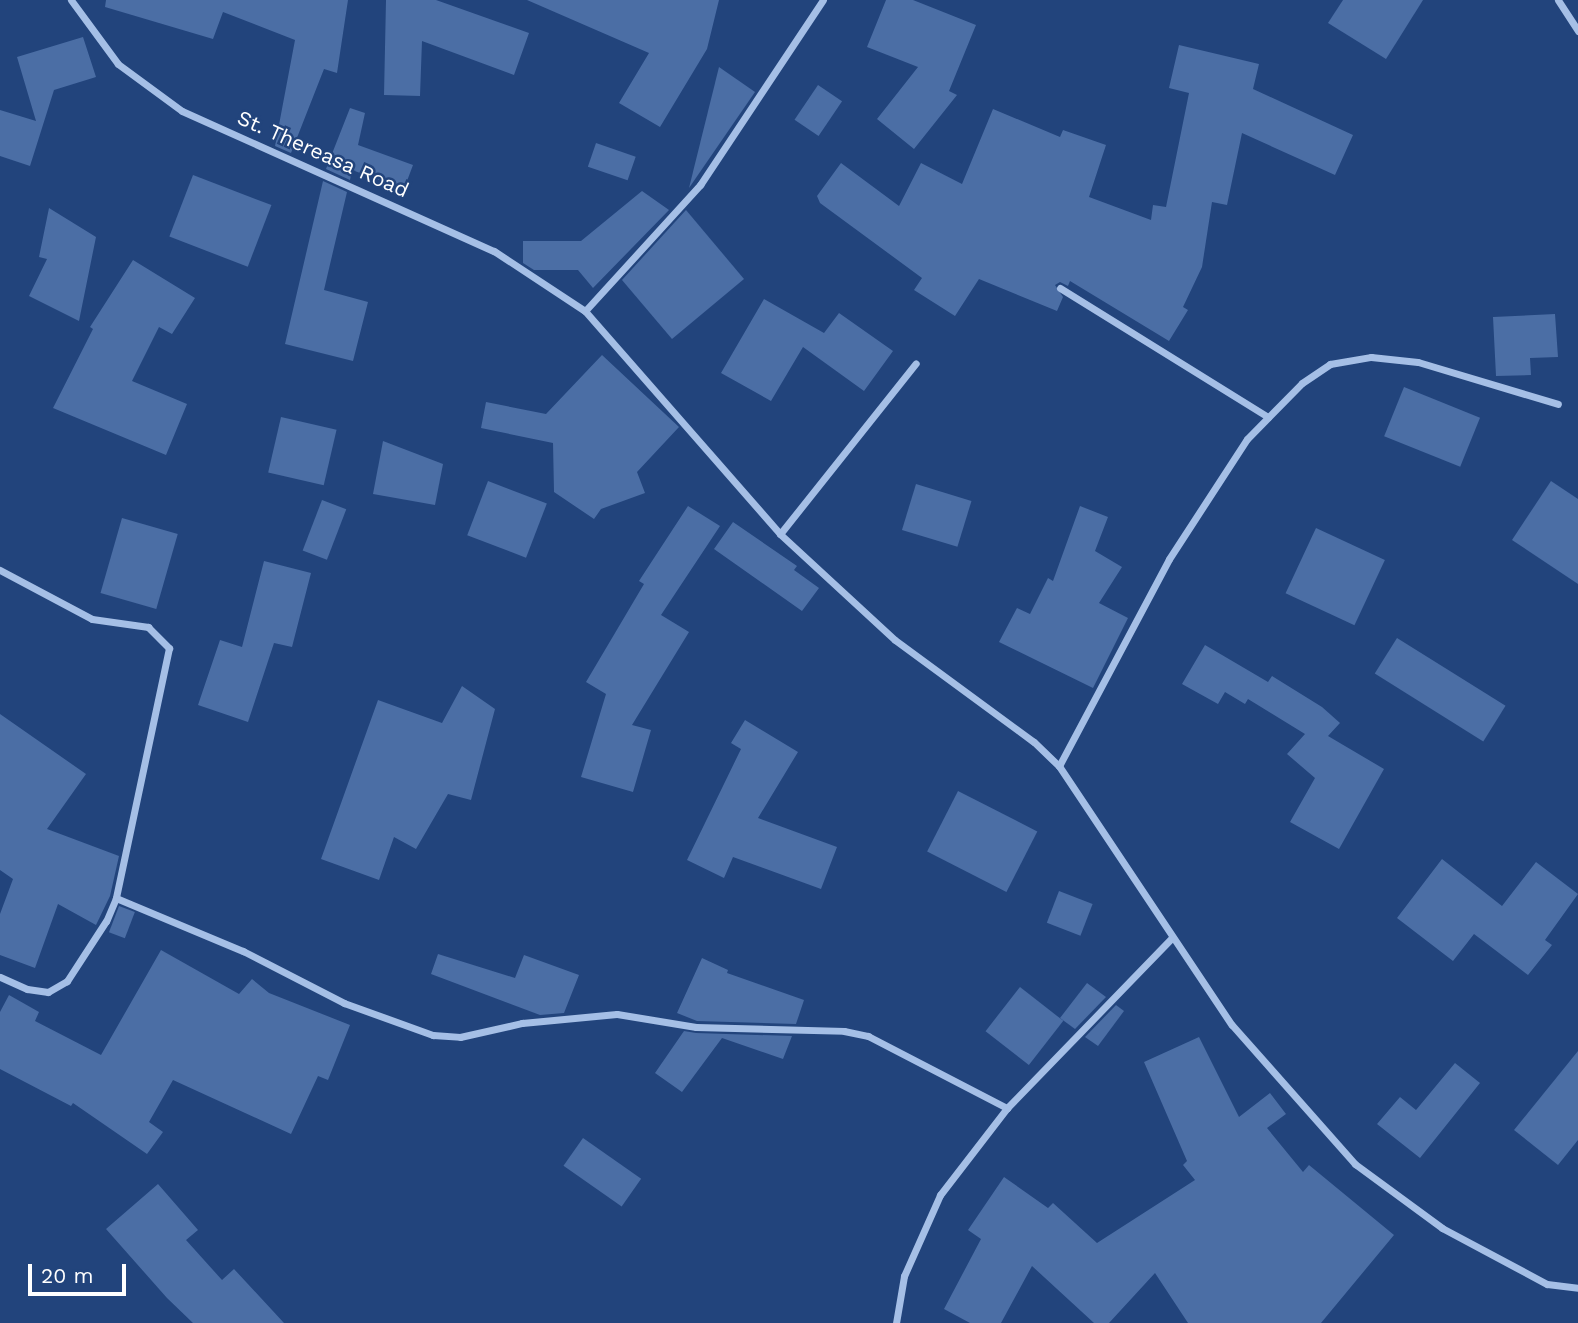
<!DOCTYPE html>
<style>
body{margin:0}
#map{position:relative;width:1578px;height:1323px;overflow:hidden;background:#22447c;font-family:"Work Sans",sans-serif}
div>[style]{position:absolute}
.building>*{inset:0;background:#4b6ea5;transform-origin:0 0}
.street>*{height:7px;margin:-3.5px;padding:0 3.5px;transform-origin:3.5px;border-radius:3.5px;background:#a5bfe6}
span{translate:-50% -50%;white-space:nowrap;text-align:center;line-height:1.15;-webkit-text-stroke:5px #22447c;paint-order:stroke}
.street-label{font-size:21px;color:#fff}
.scale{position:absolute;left:28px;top:1264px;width:98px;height:32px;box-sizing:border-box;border:4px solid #fff;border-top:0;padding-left:9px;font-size:21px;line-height:24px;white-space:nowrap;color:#fff;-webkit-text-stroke:5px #22447c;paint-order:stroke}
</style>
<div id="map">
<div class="building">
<div style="clip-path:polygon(106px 0,348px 0,337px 73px,324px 69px,291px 153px,275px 146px,295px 40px,223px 12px,213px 39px,105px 7px)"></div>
<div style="clip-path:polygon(386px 0,436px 0,529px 33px,514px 75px,422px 41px,420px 96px,384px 95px)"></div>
<div style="clip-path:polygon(527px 0,719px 0,707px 49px,660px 127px,619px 103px,649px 53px)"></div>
<div style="clip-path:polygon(886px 0,913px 0,976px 25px,949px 91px,957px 95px,914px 149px,877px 119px,918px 67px,867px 47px)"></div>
<div style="clip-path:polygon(1343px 0,1423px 0,1386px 59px,1328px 23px)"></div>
<div style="clip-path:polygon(83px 37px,96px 77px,54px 90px,30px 166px,0 156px,0 110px,36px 121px,17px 57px)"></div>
<div style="clip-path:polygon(1179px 45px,1259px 64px,1253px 89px,1353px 135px,1335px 175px,1242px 133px,1227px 205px,1212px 202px,1202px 267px,1183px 307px,1188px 310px,1169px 341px,1070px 281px,1068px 286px,1060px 282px,1055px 285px,1063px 297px,1057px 311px,979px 279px,955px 316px,914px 290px,922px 278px,820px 203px,817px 196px,841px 163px,899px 206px,921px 163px,962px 184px,993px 109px,1060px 137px,1063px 130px,1106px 145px,1089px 197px,1151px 220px,1153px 205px,1166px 207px,1189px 93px,1169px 88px)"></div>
<div style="clip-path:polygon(719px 67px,755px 92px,689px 188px)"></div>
<div style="left:818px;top:85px;width:29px;height:42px;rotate:34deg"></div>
<div style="clip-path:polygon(350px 108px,365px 113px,358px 145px,413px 165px,404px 189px,352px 170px,350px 180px,326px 169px)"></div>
<div style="left:596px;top:143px;width:42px;height:25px;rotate:19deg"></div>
<div style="left:193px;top:175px;width:84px;height:66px;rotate:21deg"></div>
<div style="clip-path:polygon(323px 181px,347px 192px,324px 290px,368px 302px,353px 361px,285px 344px)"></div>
<div style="clip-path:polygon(642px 191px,669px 210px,593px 288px,578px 270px,534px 270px,523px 263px,523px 241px,581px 241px)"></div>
<div style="clip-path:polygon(49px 208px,96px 237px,79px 321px,29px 296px,47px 259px,39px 257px)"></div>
<div style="clip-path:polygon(686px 210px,744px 279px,672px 339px,622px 280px)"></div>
<div style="clip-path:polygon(133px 260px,195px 298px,172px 334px,159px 327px,132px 381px,187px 404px,166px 455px,53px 408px,93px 329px,90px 327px)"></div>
<div style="clip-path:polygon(764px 299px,824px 333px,839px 313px,893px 351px,864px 391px,803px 347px,771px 401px,721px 373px)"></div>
<div style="clip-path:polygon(1555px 314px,1558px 357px,1530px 358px,1531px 375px,1496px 376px,1493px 317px)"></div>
<div style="clip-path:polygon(602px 355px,679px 427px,637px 472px,645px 493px,601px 509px,594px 519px,554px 492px,553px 443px,481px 428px,486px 402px,546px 414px)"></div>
<div style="left:1404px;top:387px;width:82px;height:53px;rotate:22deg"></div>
<div style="left:281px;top:417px;width:57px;height:57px;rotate:13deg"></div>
<div style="clip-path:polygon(383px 441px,443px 464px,435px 505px,373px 494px)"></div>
<div style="left:488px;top:481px;width:63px;height:58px;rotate:21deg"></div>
<div style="clip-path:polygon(1551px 481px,1578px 499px,1578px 584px,1512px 540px)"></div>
<div style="left:916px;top:484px;width:58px;height:48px;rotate:17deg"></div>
<div style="left:322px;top:500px;width:26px;height:54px;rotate:21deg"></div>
<div style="clip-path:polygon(688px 506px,720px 526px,661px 615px,689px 632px,632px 725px,651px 730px,633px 792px,581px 777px,606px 694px,586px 682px,644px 584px,639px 581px)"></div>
<div style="clip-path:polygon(1080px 506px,1108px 517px,1095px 551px,1122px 567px,1099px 603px,1128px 618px,1093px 688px,999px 642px,1017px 608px,1030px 614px,1048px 578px,1053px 581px)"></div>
<div style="left:122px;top:518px;width:58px;height:78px;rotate:16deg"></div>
<div style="clip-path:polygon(733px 522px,797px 566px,794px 570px,819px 588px,802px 611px,714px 549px)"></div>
<div style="left:1316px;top:528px;width:76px;height:72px;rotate:25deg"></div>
<div style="clip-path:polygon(264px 561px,311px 573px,292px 647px,274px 643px,248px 722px,198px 705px,220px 640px,242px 647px)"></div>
<div style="left:1397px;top:638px;width:128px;height:42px;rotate:32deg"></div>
<div style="clip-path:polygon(1205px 645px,1268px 682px,1272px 676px,1322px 707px,1340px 723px,1328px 736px,1384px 769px,1339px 849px,1290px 822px,1315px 778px,1287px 754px,1305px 734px,1248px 699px,1245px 704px,1225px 692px,1218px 704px,1182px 684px)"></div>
<div style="clip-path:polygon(462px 686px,495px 709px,471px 800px,448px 794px,416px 849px,394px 837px,379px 880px,321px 859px,378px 700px,442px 723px)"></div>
<div style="clip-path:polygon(0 714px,86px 774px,47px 829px,119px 856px,110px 896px,96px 925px,58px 904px,35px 968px,0 955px,0 914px,13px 879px,0 870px)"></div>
<div style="clip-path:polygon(745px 720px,798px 752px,758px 818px,837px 847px,821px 889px,733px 857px,724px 878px,687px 860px,741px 749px,731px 743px)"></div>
<div style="left:958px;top:791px;width:89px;height:68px;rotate:27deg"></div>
<div style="clip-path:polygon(1442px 859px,1502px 906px,1536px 862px,1578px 894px,1545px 940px,1552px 945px,1528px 975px,1474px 934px,1453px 961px,1397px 918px)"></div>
<div style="left:1059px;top:891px;width:36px;height:34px;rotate:21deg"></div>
<div style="left:119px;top:906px;width:17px;height:28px;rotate:21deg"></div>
<div style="clip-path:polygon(161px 950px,239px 994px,252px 979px,269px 993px,350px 1025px,328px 1080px,318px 1076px,291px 1134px,173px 1080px,149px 1122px,163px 1132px,147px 1154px,73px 1103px,71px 1106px,0 1069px,0 1012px,9px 995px,39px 1012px,35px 1021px,101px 1055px)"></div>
<div style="clip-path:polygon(438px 954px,515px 978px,524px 955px,579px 975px,564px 1013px,540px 1015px,431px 974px)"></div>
<div style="clip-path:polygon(702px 958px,728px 970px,727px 973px,804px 1000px,796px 1024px,697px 1021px,677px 1013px)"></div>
<div style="clip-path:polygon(1087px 983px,1106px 997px,1075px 1029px,1060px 1018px)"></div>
<div style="left:1020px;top:987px;width:55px;height:56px;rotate:38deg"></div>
<div style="clip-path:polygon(1116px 1005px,1124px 1011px,1098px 1046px,1085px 1037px)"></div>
<div style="clip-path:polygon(684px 1031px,696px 1033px,792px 1036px,783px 1059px,722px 1038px,682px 1092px,655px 1073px)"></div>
<div style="clip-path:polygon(1199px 1037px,1239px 1117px,1270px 1093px,1286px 1114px,1267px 1128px,1303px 1172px,1309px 1165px,1394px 1235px,1321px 1323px,1188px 1323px,1155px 1273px,1109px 1323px,1094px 1323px,1032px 1266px,1001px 1323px,970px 1323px,944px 1309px,981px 1239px,968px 1230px,1004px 1177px,1048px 1208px,1053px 1203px,1097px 1243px,1195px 1180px,1183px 1165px,1187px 1161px,1144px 1062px)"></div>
<div style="clip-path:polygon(1578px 1051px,1578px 1140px,1558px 1165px,1514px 1130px)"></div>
<div style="clip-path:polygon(1455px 1063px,1480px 1083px,1420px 1158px,1377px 1124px,1400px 1097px,1416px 1110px)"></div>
<div style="left:583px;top:1138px;width:71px;height:34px;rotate:35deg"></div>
<div style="clip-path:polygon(158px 1184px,198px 1230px,186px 1240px,222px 1280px,234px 1269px,284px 1323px,193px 1323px,167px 1298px,106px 1229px)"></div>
</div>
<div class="street">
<div style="left:71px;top:0;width:79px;rotate:53.7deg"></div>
<div style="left:118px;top:64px;width:79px;rotate:36.3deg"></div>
<div style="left:182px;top:111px;width:342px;rotate:24.2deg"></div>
<div style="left:494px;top:251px;width:109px;rotate:33.4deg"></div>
<div style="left:585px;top:311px;width:296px;rotate:48.8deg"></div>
<div style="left:780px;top:534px;width:156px;rotate:42.7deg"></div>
<div style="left:895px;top:640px;width:172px;rotate:36.3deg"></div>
<div style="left:1034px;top:742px;width:35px;rotate:44deg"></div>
<div style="left:1059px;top:766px;width:311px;rotate:56.3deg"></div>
<div style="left:1232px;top:1025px;width:186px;rotate:48.5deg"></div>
<div style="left:1355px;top:1164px;width:108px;rotate:36.3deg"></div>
<div style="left:1442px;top:1228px;width:119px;rotate:28.1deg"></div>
<div style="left:1547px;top:1284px;width:31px;rotate:7deg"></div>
<div style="left:1558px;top:0;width:37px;rotate:57deg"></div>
<div style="left:1060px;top:288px;width:245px;rotate:31.8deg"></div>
<div style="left:585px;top:311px;width:171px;rotate:-47.6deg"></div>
<div style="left:700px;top:185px;width:222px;rotate:-56.4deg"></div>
<div style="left:780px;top:534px;width:218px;rotate:-51.5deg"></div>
<div style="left:0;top:570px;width:104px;rotate:28deg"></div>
<div style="left:92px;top:619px;width:57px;rotate:8.1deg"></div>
<div style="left:148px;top:627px;width:30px;rotate:45deg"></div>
<div style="left:169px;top:648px;width:256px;rotate:102deg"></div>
<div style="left:116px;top:898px;width:25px;rotate:113deg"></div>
<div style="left:106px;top:921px;width:72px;rotate:123deg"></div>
<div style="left:67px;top:981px;width:22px;rotate:150deg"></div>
<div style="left:48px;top:992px;width:21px;rotate:-172deg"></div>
<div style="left:27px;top:989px;width:30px;rotate:-156deg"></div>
<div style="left:1059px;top:766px;width:234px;rotate:-62deg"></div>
<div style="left:1169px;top:559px;width:143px;rotate:-57deg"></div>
<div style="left:1247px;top:439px;width:78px;rotate:-45.5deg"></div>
<div style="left:1302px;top:383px;width:34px;rotate:-34deg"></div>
<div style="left:1330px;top:364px;width:42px;rotate:-9.7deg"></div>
<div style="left:1371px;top:357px;width:47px;rotate:6.1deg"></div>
<div style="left:1418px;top:362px;width:146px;rotate:16.7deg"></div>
<div style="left:116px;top:898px;width:138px;rotate:22.7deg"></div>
<div style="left:243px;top:951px;width:114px;rotate:27.2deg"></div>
<div style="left:344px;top:1003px;width:95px;rotate:19.8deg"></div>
<div style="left:433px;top:1035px;width:27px;rotate:4deg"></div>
<div style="left:460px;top:1037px;width:64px;rotate:-12.7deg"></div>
<div style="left:522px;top:1023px;width:95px;rotate:-5.4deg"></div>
<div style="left:617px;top:1014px;width:80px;rotate:9.3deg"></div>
<div style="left:696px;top:1027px;width:148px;rotate:1.5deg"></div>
<div style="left:844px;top:1031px;width:25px;rotate:12deg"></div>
<div style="left:868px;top:1036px;width:157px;rotate:27.4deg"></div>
<div style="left:896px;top:1323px;width:48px;rotate:-80.3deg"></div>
<div style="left:904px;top:1276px;width:89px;rotate:-66deg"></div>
<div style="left:940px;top:1195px;width:110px;rotate:-52.4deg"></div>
<div style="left:1007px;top:1108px;width:237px;rotate:-45.9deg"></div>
</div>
<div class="street-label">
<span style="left:323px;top:154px;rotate:24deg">St. Thereasa Road</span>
</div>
<div class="scale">20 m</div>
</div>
